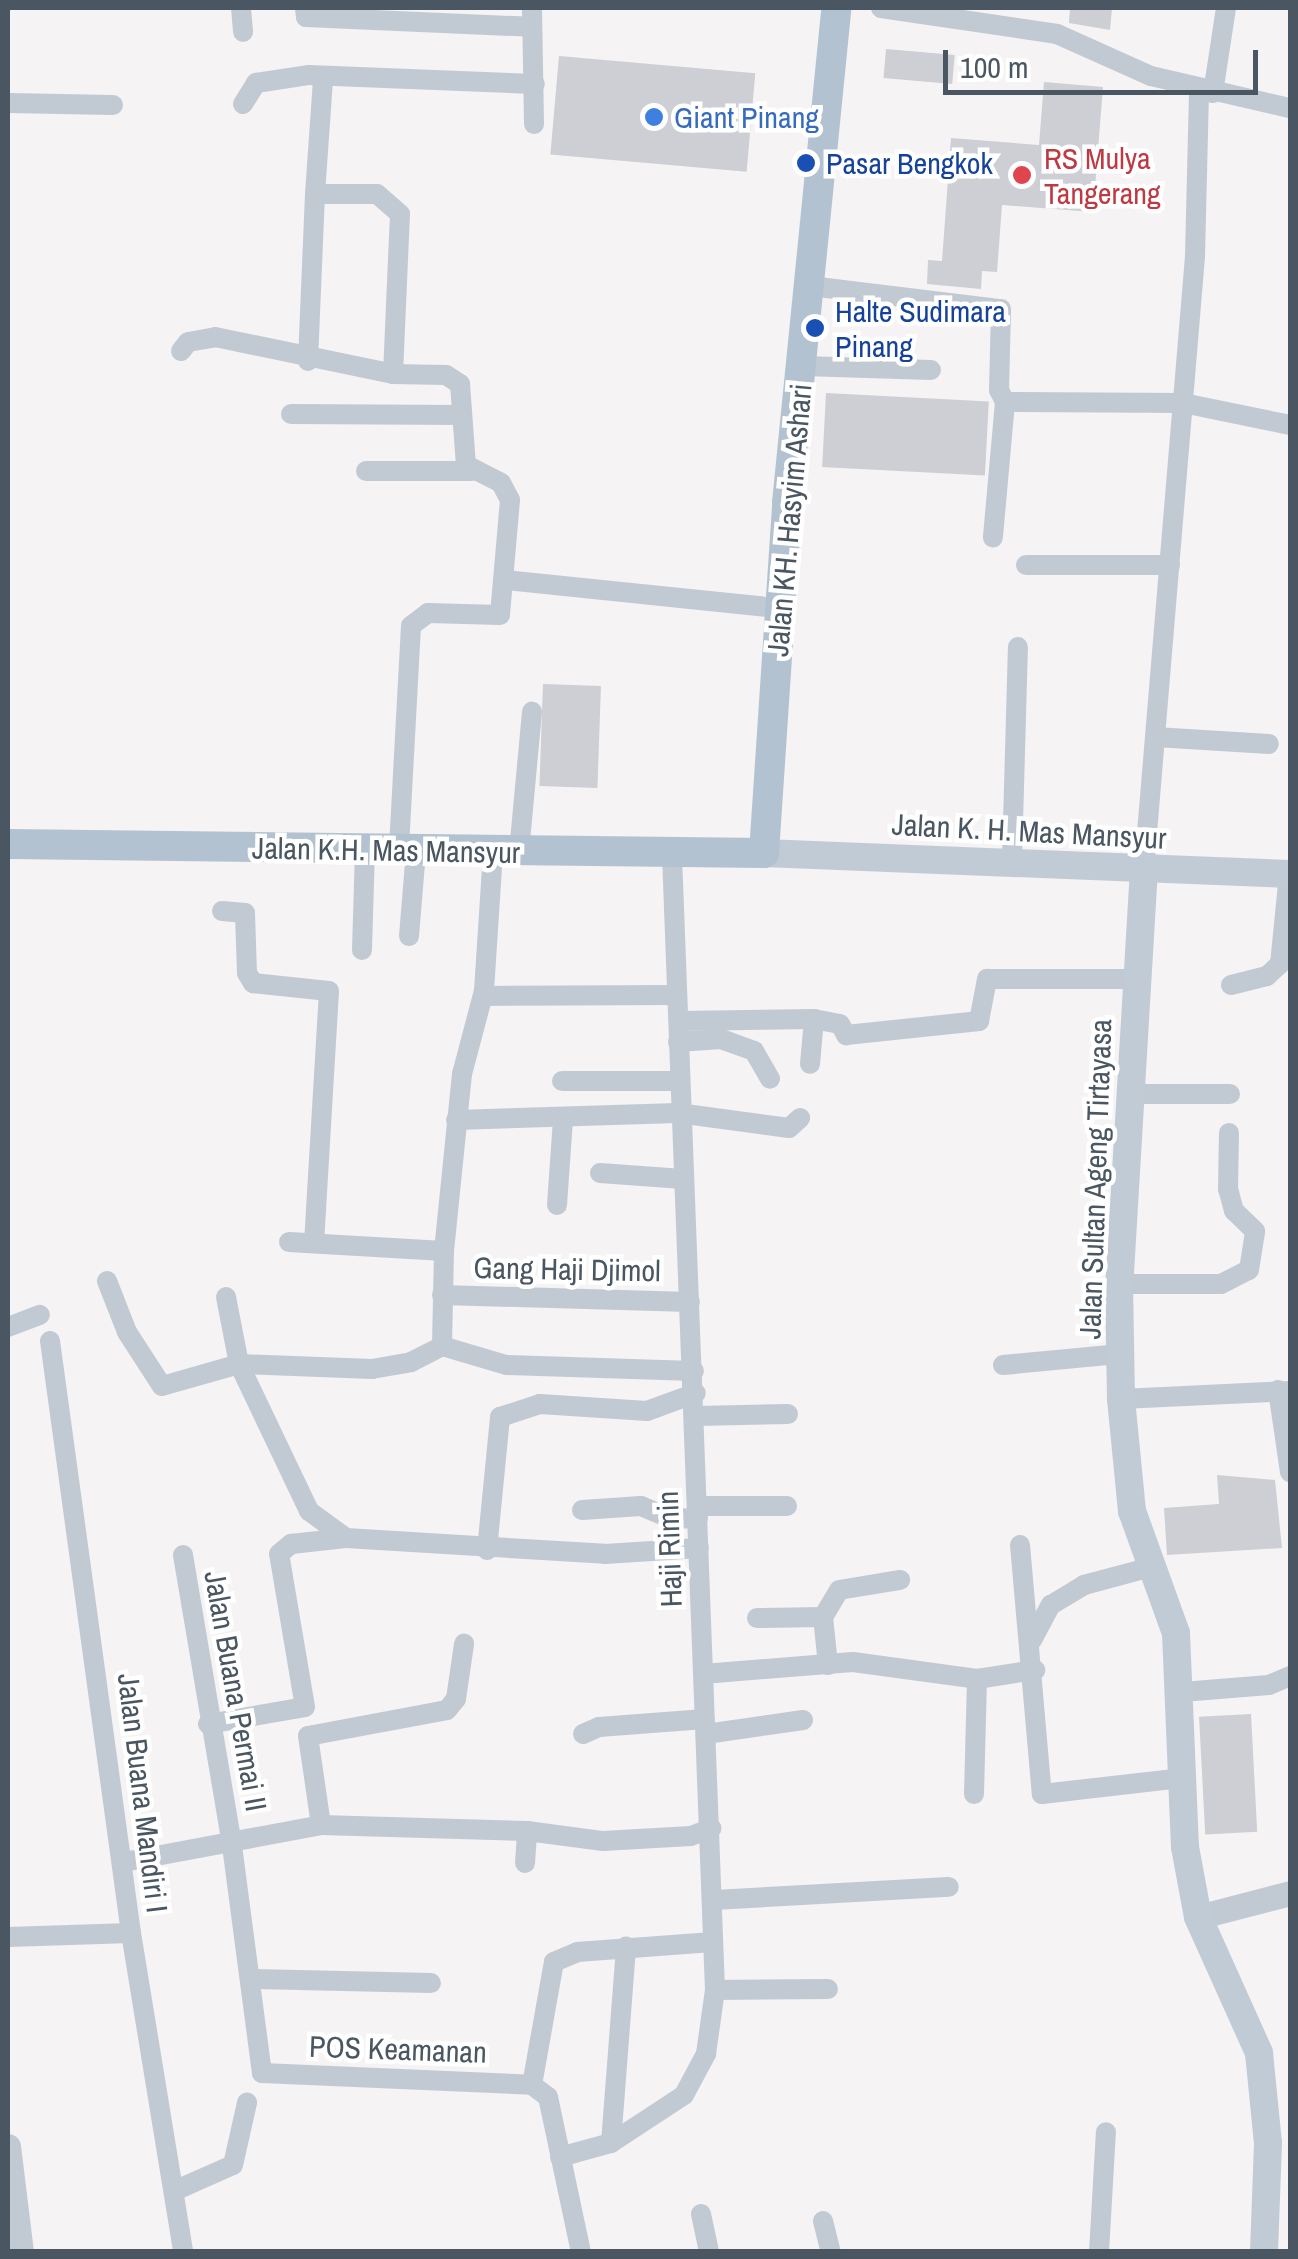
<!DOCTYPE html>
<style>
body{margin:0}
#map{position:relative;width:1298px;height:2259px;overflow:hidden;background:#f5f3f3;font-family:"Archivo Narrow",sans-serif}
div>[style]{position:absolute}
.building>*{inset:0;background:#cdcfd5;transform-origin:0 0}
.minor>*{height:20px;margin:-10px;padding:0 10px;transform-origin:10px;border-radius:10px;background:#c1cad2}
.tertiary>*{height:25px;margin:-12.5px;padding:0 12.5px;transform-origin:12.5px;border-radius:12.5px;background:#c1cad2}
.secondary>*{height:28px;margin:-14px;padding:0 14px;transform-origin:14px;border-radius:14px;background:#c1cbd6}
.primary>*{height:30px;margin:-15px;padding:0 15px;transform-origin:15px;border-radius:15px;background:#b3c2d1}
.dots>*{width:28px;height:28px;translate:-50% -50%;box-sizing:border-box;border:5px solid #fff;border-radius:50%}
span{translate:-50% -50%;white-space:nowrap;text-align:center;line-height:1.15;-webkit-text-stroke:9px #fff;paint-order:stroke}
.shop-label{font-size:30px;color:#366cbe}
.left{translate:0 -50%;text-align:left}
.health-label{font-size:30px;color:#be3a42}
.transit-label{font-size:30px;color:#164399}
.street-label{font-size:30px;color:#4a5661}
.frame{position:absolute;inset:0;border:10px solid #4a5661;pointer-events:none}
.scale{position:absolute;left:943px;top:50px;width:315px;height:45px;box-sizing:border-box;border:5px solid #4a5661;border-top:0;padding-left:12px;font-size:30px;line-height:35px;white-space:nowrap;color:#4a5661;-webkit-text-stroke:8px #fff;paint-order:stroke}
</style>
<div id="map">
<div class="building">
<div style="clip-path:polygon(1070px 8px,1112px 8px,1110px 30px,1069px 23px)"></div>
<div style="left:886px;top:49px;width:69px;height:29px;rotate:5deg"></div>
<div style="left:559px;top:56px;width:197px;height:99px;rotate:5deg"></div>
<div style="clip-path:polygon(1044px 82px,1103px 87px,1093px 212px,1002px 205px,997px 272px,982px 271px,981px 289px,927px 284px,928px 260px,942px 261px,951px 138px,1039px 145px)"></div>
<div style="left:826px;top:393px;width:163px;height:74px;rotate:3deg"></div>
<div style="left:543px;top:684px;width:58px;height:102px;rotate:2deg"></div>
<div style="clip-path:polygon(1217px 1475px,1275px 1480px,1282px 1548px,1167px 1555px,1164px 1508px,1219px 1504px)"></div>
<div style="left:1251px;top:1714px;width:118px;height:52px;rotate:87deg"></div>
</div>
<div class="minor">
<div style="left:241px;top:8px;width:24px;rotate:85deg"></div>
<div style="left:305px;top:8px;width:9px;rotate:84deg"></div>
<div style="left:306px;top:17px;width:226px;rotate:2.5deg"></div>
<div style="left:532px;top:8px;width:116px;rotate:89deg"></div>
<div style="left:881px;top:8px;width:178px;rotate:8.4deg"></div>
<div style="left:1057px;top:34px;width:103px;rotate:24.1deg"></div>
<div style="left:1151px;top:76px;width:143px;rotate:13deg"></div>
<div style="left:1213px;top:93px;width:86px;rotate:-81.3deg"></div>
<div style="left:8px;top:103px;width:105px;rotate:1.1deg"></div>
<div style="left:243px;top:104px;width:25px;rotate:-58deg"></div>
<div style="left:256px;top:83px;width:54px;rotate:-8.6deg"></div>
<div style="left:309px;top:75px;width:226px;rotate:2.3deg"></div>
<div style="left:810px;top:286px;width:192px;rotate:6.9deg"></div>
<div style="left:1001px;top:309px;width:81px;rotate:91.4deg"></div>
<div style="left:999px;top:390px;width:13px;rotate:63deg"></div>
<div style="left:1005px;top:402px;width:136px;rotate:95.1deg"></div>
<div style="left:181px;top:351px;width:11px;rotate:-52deg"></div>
<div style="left:188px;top:342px;width:27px;rotate:-10deg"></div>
<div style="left:215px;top:337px;width:182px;rotate:11.7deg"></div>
<div style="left:393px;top:374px;width:160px;rotate:-87.5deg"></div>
<div style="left:400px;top:214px;width:30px;rotate:-139deg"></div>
<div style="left:377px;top:194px;width:62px;rotate:180deg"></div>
<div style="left:315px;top:194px;width:115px;rotate:-86deg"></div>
<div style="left:308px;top:361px;width:167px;rotate:-87.6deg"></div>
<div style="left:803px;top:366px;width:128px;rotate:1.8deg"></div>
<div style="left:393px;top:374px;width:53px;rotate:1.1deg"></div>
<div style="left:446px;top:375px;width:17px;rotate:33deg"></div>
<div style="left:460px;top:384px;width:81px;rotate:85.8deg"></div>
<div style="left:466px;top:465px;width:39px;rotate:27deg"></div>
<div style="left:501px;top:483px;width:19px;rotate:62deg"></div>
<div style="left:510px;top:500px;width:115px;rotate:95deg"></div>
<div style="left:500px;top:615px;width:72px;rotate:-178.4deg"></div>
<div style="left:428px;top:613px;width:21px;rotate:143deg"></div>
<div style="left:411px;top:626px;width:224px;rotate:93.1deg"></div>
<div style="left:1005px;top:402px;width:178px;rotate:0.3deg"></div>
<div style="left:1183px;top:403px;width:109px;rotate:11.6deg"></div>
<div style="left:291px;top:414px;width:171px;rotate:0.3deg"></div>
<div style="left:366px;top:471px;width:106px"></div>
<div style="left:1026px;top:565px;width:144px"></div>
<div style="left:506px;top:580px;width:273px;rotate:5.9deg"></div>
<div style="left:1155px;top:737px;width:114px;rotate:3.5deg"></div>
<div style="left:519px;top:852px;width:141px;rotate:-84.7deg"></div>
<div style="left:1012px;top:859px;width:212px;rotate:-88.4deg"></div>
<div style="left:1144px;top:869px;width:615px;rotate:-85.24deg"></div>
<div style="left:1195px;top:256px;width:167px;rotate:-88.6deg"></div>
<div style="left:222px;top:911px;width:23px;rotate:5deg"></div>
<div style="left:245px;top:913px;width:60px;rotate:88.1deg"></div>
<div style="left:247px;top:973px;width:12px;rotate:59deg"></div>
<div style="left:253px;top:983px;width:76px;rotate:6deg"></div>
<div style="left:329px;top:991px;width:252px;rotate:93.4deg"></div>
<div style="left:409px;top:936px;width:86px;rotate:-85.3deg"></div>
<div style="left:362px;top:950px;width:100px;rotate:-88.3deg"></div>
<div style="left:1231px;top:985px;width:37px;rotate:-14deg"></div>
<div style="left:1267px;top:976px;width:18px;rotate:-43deg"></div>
<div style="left:1280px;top:964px;width:90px;rotate:-84.3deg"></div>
<div style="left:483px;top:996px;width:193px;rotate:-0.3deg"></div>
<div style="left:814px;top:1019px;width:26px;rotate:11deg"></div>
<div style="left:840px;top:1024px;width:13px;rotate:61deg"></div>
<div style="left:846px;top:1035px;width:134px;rotate:-6deg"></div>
<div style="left:979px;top:1021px;width:43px;rotate:-79.2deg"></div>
<div style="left:987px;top:979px;width:149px"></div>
<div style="left:679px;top:1021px;width:135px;rotate:-0.8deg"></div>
<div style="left:814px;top:1019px;width:45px;rotate:95.1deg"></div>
<div style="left:678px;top:1042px;width:43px;rotate:-4deg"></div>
<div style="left:721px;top:1039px;width:35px;rotate:20deg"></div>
<div style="left:754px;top:1051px;width:32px;rotate:60deg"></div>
<div style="left:562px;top:1081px;width:115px"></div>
<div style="left:1129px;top:1094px;width:101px"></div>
<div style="left:456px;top:1120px;width:222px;rotate:-1.8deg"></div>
<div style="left:678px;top:1113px;width:112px;rotate:7.7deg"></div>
<div style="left:789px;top:1128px;width:15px;rotate:-42deg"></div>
<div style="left:600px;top:1173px;width:83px;rotate:4.1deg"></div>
<div style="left:557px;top:1205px;width:85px;rotate:-86deg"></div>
<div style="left:289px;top:1242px;width:155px;rotate:3.3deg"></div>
<div style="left:444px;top:1251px;width:178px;rotate:-84.2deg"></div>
<div style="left:462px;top:1074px;width:86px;rotate:-75.2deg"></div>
<div style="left:484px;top:991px;width:140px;rotate:-86.3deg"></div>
<div style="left:107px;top:1281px;width:55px;rotate:68.6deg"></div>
<div style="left:127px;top:1332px;width:64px;rotate:57.1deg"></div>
<div style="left:162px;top:1386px;width:80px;rotate:-15.9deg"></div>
<div style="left:239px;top:1364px;width:163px;rotate:64.5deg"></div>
<div style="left:309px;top:1511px;width:46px;rotate:36.1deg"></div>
<div style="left:346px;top:1538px;width:259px;rotate:3.5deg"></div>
<div style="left:605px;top:1554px;width:94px;rotate:-3.7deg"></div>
<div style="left:1119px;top:1284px;width:102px"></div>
<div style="left:1221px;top:1284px;width:31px;rotate:-27deg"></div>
<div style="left:1249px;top:1270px;width:39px;rotate:-81deg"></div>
<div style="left:1255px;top:1231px;width:29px;rotate:-136deg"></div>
<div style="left:1234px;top:1211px;width:23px;rotate:-105deg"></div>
<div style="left:1228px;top:1189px;width:56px;rotate:-89deg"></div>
<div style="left:442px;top:1295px;width:248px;rotate:1.6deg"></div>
<div style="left:226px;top:1297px;width:68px;rotate:79deg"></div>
<div style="left:239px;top:1364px;width:133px;rotate:2.2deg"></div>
<div style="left:372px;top:1369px;width:40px;rotate:-10deg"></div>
<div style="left:411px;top:1362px;width:35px;rotate:-27deg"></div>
<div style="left:442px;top:1346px;width:95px;rotate:-88.8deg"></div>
<div style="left:8px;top:1327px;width:34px;rotate:-21deg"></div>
<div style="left:50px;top:1341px;width:598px;rotate:82.21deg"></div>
<div style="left:131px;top:1933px;width:323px;rotate:80.7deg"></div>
<div style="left:442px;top:1346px;width:67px;rotate:16.5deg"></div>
<div style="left:506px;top:1365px;width:188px;rotate:1.8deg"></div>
<div style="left:1003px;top:1365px;width:118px;rotate:-5.4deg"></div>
<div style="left:1278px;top:1390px;width:83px;rotate:81.7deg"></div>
<div style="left:1121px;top:1399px;width:169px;rotate:-2.7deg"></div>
<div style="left:696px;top:1416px;width:92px;rotate:-1.2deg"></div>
<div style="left:698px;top:1506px;width:89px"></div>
<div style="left:582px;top:1510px;width:59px;rotate:-3.9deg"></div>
<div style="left:641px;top:1506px;width:34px;rotate:23deg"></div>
<div style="left:672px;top:1519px;width:26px;rotate:-2deg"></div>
<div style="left:1020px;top:1545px;width:250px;rotate:85deg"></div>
<div style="left:1042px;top:1794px;width:142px;rotate:-6.5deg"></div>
<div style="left:487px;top:1550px;width:134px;rotate:-84.4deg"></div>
<div style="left:500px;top:1417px;width:42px;rotate:-18deg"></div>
<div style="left:540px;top:1404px;width:107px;rotate:3.7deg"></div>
<div style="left:647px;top:1411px;width:52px;rotate:-20.2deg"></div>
<div style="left:183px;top:1555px;width:287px;rotate:80.4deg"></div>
<div style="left:231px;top:1838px;width:237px;rotate:82.5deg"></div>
<div style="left:262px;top:2073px;width:270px;rotate:2.5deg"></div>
<div style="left:532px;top:2085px;width:20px;rotate:37deg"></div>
<div style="left:548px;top:2097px;width:158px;rotate:78deg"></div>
<div style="left:757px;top:1618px;width:66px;rotate:-0.9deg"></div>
<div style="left:1032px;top:1640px;width:40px;rotate:-62deg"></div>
<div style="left:1051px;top:1605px;width:39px;rotate:-31deg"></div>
<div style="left:1084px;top:1585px;width:73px;rotate:-15deg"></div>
<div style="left:828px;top:1665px;width:48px;rotate:-95.9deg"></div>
<div style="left:823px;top:1617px;width:31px;rotate:-59deg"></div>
<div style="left:839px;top:1590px;width:62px;rotate:-9.3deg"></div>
<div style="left:703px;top:1674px;width:150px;rotate:-4.6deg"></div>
<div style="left:853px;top:1662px;width:125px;rotate:7.8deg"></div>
<div style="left:977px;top:1679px;width:59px;rotate:-8.8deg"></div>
<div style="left:1182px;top:1692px;width:87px;rotate:-4.6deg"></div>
<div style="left:1269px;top:1685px;width:23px;rotate:-23deg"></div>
<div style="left:208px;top:1724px;width:98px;rotate:-9.9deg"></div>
<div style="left:305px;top:1707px;width:155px;rotate:-99.6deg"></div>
<div style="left:279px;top:1554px;width:16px;rotate:-40deg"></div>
<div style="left:291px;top:1544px;width:55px;rotate:-6.2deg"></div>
<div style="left:583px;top:1734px;width:17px;rotate:-24deg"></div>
<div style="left:599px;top:1727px;width:106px;rotate:-4.3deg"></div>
<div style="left:706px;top:1734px;width:98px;rotate:-8.2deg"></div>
<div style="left:974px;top:1794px;width:115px;rotate:-88.5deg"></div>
<div style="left:321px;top:1825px;width:90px;rotate:-98.3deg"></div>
<div style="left:308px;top:1736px;width:141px;rotate:-10.6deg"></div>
<div style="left:447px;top:1710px;width:14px;rotate:-51deg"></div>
<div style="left:456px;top:1699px;width:56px;rotate:-81.7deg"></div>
<div style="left:124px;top:1862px;width:200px;rotate:-10.6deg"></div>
<div style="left:321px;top:1825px;width:206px;rotate:1.7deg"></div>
<div style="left:527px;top:1831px;width:77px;rotate:7.5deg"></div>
<div style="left:603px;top:1841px;width:88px;rotate:-3.3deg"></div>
<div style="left:691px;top:1836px;width:22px;rotate:-21deg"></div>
<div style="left:525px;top:1863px;width:32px;rotate:-86deg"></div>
<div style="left:714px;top:1900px;width:235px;rotate:-3.2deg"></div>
<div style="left:8px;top:1937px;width:123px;rotate:-1.9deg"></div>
<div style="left:251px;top:1979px;width:180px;rotate:1.3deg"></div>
<div style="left:715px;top:1990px;width:113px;rotate:-0.5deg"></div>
<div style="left:532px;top:2085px;width:125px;rotate:-79.9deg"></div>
<div style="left:554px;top:1962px;width:25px;rotate:-23deg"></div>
<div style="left:577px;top:1952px;width:136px;rotate:-4.2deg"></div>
<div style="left:611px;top:2143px;width:197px;rotate:-85.6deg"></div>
<div style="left:560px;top:2157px;width:53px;rotate:-15.4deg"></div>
<div style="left:611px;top:2143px;width:87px;rotate:-33.3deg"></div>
<div style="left:684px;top:2095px;width:47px;rotate:-61.8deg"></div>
<div style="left:706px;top:2054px;width:65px;rotate:-82deg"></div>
<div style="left:715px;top:1990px;width:1137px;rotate:-92.17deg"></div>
<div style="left:174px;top:2191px;width:64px;rotate:-23.8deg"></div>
<div style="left:233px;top:2165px;width:64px;rotate:-77.3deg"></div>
<div style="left:701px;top:2214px;width:39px;rotate:78deg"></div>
<div style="left:823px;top:2221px;width:32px;rotate:76deg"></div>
<div style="left:1099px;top:2252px;width:120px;rotate:-86.7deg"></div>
</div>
<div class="tertiary">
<div style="left:1198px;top:1917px;width:95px;rotate:-14.6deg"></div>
<div style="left:8px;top:2146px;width:107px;rotate:83deg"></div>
</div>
<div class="secondary">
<div style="left:764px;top:853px;width:526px;rotate:2.29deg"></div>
<div style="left:1144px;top:869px;width:416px;rotate:93.4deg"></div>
<div style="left:1119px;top:1284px;width:115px;rotate:89deg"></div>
<div style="left:1121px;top:1399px;width:113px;rotate:84.4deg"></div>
<div style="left:1132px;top:1511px;width:130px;rotate:70.2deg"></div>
<div style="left:1176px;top:1633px;width:214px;rotate:87.6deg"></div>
<div style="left:1185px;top:1847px;width:71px;rotate:79.5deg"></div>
<div style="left:1198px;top:1917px;width:149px;rotate:65.8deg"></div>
<div style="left:1259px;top:2053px;width:90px;rotate:84.3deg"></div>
<div style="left:1268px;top:2143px;width:109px;rotate:92.1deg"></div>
</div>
<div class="primary">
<div style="left:8px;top:844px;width:756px;rotate:0.68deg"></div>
<div style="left:764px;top:853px;width:351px;rotate:-86.2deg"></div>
<div style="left:787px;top:503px;width:497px;rotate:-84.3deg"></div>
</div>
<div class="dots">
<div style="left:654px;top:117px;background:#3f7fe0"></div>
<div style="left:806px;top:163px;background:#1a4fb4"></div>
<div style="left:1022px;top:175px;background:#e0444e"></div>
<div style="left:815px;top:328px;background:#1a4fb4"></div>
</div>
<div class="shop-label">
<span class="left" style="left:674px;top:117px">Giant Pinang</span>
</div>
<div class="health-label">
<span class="left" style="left:1044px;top:175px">RS Mulya<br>Tangerang</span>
</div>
<div class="transit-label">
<span class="left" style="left:826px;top:163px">Pasar Bengkok</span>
<span class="left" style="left:835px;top:328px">Halte Sudimara<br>Pinang</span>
</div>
<div class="street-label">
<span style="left:789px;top:520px;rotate:-85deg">Jalan KH. Hasyim Ashari</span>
<span style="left:1029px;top:831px;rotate:3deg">Jalan K. H. Mas Mansyur</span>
<span style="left:386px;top:850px;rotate:1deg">Jalan K.H. Mas Mansyur</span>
<span style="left:1095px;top:1179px;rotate:-88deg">Jalan Sultan Ageng Tirtayasa</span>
<span style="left:567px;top:1269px;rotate:1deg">Gang Haji Djimol</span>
<span style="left:669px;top:1549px;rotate:-92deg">Haji Rimin</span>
<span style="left:236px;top:1691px;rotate:80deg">Jalan Buana Permai II</span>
<span style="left:143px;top:1793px;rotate:83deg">Jalan Buana Mandiri I</span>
<span style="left:398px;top:2049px;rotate:2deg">POS Keamanan</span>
</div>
<div class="frame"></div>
<div class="scale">100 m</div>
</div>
